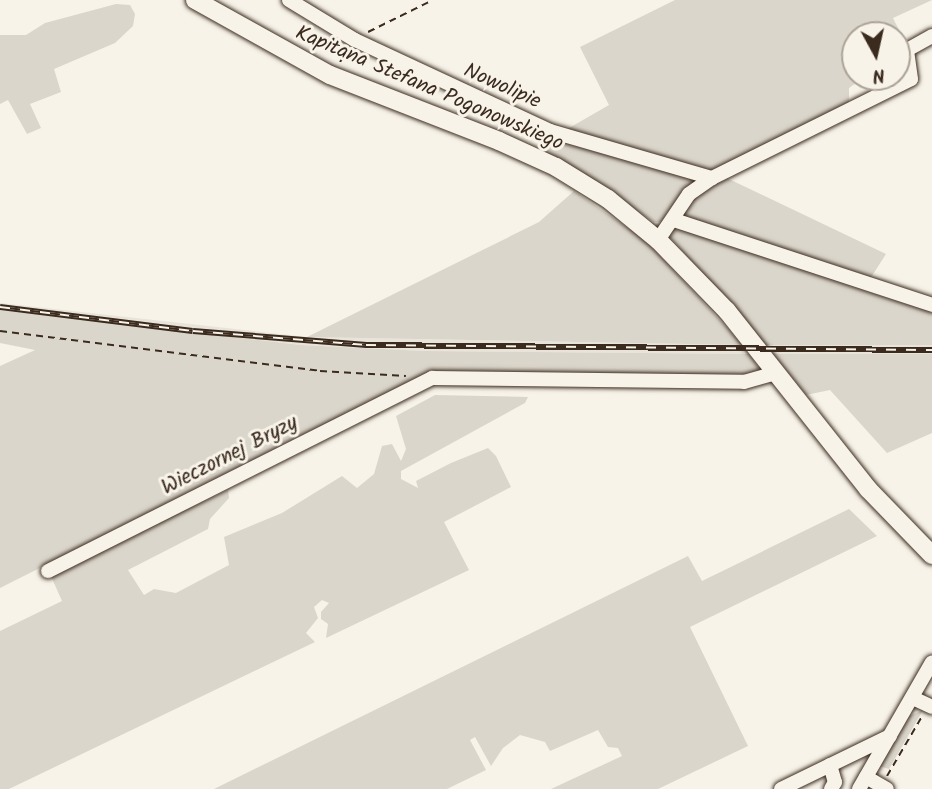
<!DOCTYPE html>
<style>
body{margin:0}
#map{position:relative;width:932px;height:789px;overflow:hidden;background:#f7f3e8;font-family:Kalam,sans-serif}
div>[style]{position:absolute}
.built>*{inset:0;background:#e9e4d9;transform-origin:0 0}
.green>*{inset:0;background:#dbd6cb}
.path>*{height:2px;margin-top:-1px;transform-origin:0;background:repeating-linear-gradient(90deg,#3b2a1e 0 7px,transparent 0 12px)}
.roads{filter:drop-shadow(0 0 2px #3b2a1e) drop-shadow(0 0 2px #3b2a1e)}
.minor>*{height:14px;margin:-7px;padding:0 7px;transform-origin:7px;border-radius:7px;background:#f7f3e8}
.major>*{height:18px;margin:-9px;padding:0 9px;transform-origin:9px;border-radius:9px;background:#f7f3e8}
.rail>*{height:6px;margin-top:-3px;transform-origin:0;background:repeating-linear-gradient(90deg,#f7f3e8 0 10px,#3b2a1e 0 20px);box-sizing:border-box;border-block:2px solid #3b2a1e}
span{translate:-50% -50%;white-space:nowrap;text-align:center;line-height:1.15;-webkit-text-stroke:6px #f7f3e8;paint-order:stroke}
.street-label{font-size:21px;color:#3b2a1e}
.north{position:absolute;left:841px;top:21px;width:70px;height:70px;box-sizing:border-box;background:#f7f3e8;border:2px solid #aca397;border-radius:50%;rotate:172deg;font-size:19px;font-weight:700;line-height:28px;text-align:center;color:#3b2a1e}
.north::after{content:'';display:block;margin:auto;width:24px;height:32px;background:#3b2a1e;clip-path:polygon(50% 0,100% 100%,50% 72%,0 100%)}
</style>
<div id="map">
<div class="built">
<div style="clip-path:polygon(0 303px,307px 337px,741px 345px,744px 354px,425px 351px,301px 345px,0 310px)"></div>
<div style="left:771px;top:345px;width:161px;height:10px"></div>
</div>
<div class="green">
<div style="clip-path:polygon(675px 0,932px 0,893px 18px,911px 54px,897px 60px,897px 35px,855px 35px,855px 77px,864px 77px,849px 88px,849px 104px,712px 171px,886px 254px,863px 290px,922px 309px,932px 302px,932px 345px,766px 345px,670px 237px,663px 222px,654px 222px,544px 151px,550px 139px,609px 105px,580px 47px)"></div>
<div style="clip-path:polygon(116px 4px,130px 5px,135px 14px,133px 26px,115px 43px,54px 69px,61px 92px,30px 104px,41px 128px,27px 134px,8px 100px,0 104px,0 35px,26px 35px,45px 23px)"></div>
<div style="clip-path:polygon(574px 191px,645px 240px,743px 345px,307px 337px,539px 222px)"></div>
<div style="clip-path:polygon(0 310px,301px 345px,425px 351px,749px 354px,760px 370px,752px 376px,404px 385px,0 588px,0 366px,35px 350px,0 343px)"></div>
<div style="clip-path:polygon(773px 354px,932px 354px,932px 433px,887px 453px,830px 390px,806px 395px)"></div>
<div style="clip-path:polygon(435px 395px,528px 397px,525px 403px,401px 471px,401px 479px,418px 488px,416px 481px,451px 463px,488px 448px,496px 456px,511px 487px,444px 522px,469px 570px,326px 638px,328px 624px,321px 619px,321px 612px,329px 603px,322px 600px,314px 607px,318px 618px,306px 633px,315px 642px,9px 789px,0 789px,0 631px,62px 601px,50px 574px,228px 490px,229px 498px,210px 519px,208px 529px,128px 570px,144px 595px,154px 589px,176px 593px,229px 565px,224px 537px,282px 513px,342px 476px,357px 488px,374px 474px,382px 446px,392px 444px,401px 461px,406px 449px,396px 416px)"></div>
<div style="clip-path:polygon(849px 509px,877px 536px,690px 627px,748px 746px,658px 789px,551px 789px,622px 756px,618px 748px,608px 747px,598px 730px,550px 751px,545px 742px,520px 735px,503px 748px,491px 766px,475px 737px,470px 740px,486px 770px,447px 789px,214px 789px,688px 556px,702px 581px)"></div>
<div style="clip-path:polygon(923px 710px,889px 769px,879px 766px,909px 716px)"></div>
</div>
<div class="path">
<div style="left:368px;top:32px;width:72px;rotate:-26.2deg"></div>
<div style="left:340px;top:62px;width:16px;rotate:-55deg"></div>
<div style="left:0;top:331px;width:322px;rotate:7.1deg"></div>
<div style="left:320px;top:371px;width:86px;rotate:3.3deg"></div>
<div style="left:887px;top:776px;width:67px;rotate:-59.6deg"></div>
</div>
<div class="roads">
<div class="minor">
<div style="left:289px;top:0;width:77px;rotate:31.2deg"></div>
<div style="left:355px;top:40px;width:215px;rotate:25deg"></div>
<div style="left:550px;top:131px;width:169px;rotate:16.2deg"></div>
<div style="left:674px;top:220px;width:272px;rotate:18.2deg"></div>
<div style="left:658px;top:240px;width:55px;rotate:-56deg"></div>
<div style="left:689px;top:194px;width:28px;rotate:-35deg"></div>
<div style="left:712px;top:178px;width:222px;rotate:-26.4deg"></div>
<div style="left:911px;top:79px;width:29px;rotate:-98deg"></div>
<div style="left:907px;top:50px;width:29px;rotate:-29deg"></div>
<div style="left:48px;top:571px;width:430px;rotate:-26.7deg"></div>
<div style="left:432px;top:378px;width:312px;rotate:0.7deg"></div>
<div style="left:744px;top:382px;width:33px;rotate:-16deg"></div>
<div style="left:913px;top:698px;width:21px;rotate:25deg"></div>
<div style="left:830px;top:765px;width:18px;rotate:74deg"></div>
<div style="left:835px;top:782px;width:8px;rotate:120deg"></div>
<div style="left:866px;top:777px;width:24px;rotate:30deg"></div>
<div style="left:781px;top:789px;width:121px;rotate:-25.9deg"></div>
<div style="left:859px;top:789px;width:146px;rotate:-60.1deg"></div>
</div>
<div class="major">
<div style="left:195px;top:0;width:154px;rotate:29.1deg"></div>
<div style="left:330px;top:75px;width:181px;rotate:21.3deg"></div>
<div style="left:499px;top:141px;width:63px;rotate:24.5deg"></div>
<div style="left:556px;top:167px;width:61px;rotate:31.6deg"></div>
<div style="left:608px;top:199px;width:65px;rotate:39.4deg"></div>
<div style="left:658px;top:240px;width:99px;rotate:45.8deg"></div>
<div style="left:727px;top:311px;width:227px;rotate:51.6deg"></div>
<div style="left:868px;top:489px;width:92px;rotate:45.9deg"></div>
</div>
</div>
<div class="rail">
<div style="left:0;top:307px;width:194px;rotate:7.1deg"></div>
<div style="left:193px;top:331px;width:174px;rotate:4.6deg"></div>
<div style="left:366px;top:345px;width:566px;rotate:0.51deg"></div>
</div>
<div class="street-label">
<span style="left:502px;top:87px;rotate:24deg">Nowolipie</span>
<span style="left:429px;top:89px;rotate:23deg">Kapitana Stefana Pogonowskiego</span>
<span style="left:230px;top:456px;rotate:-27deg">Wieczornej Bryzy</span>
</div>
<div class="north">N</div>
</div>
